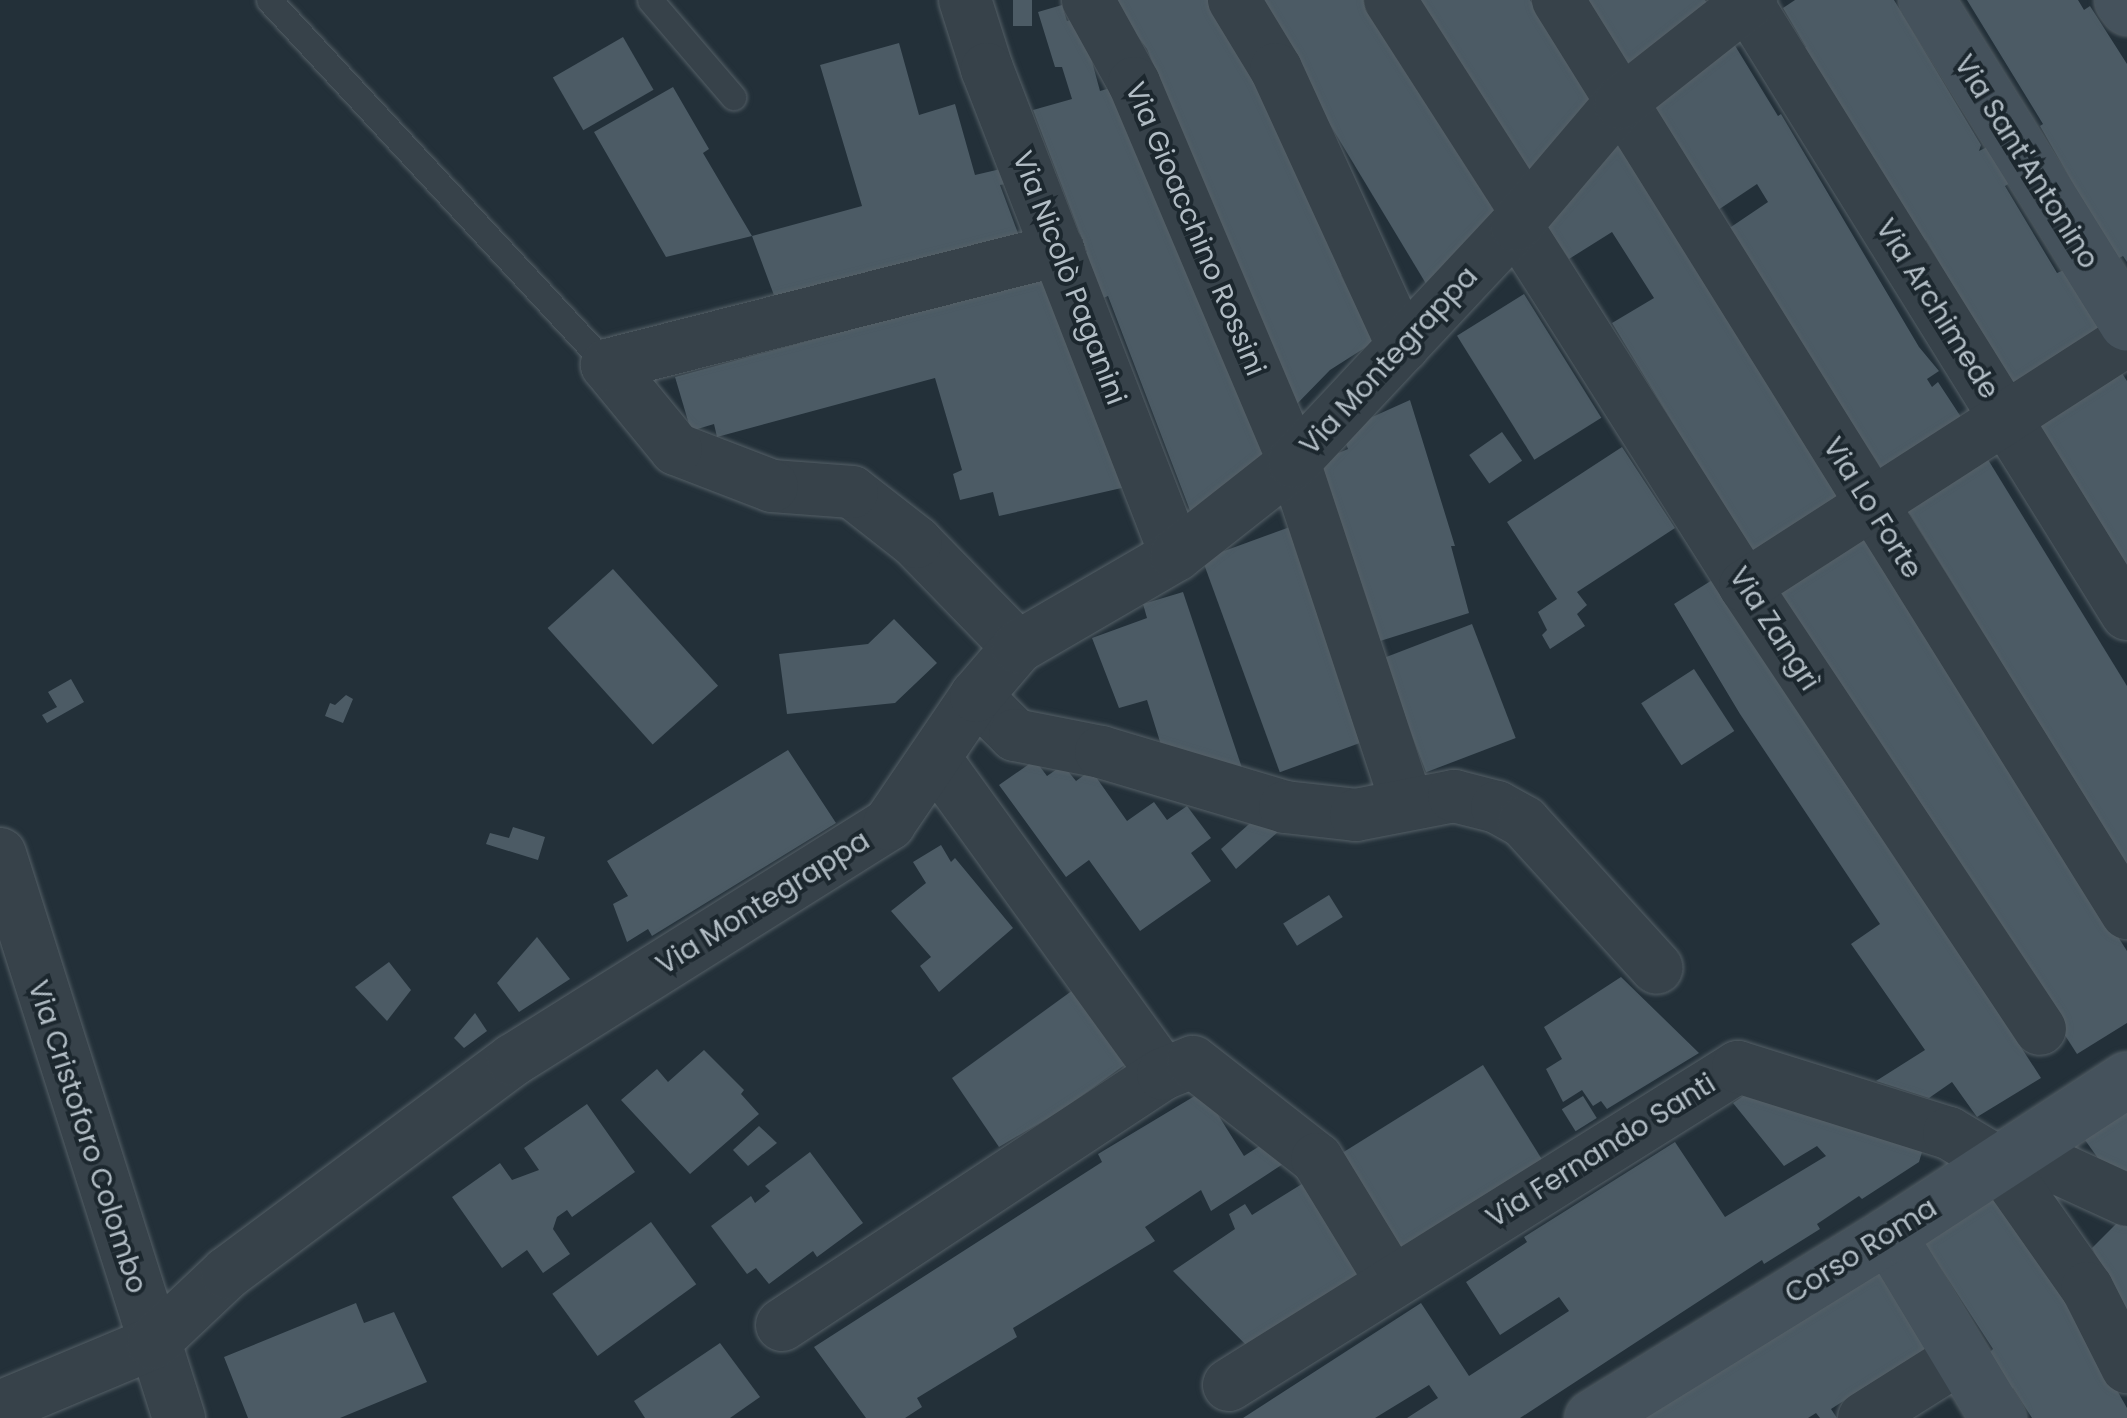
<!DOCTYPE html>
<meta charset="utf-8">
<style>
body{margin:0}
#map{position:relative;width:2127px;height:1418px;overflow:hidden;background:#233039;font-family:Poppins,sans-serif}
div>[style]{position:absolute}
.building>*{inset:0;background:#4c5b65;transform-origin:0 0}
.roads{filter:drop-shadow(0 0 2px #556067) drop-shadow(0 0 2px #556067)}
.lane>*{height:25px;margin:-12.5px;padding:0 12.5px;transform-origin:12.5px;border-radius:12.5px;background:#37424a}
.street>*{height:52px;margin:-26px;padding:0 26px;transform-origin:26px;border-radius:26px;background:#37424a}
.secondary>*{height:55px;margin:-27.5px;padding:0 27.5px;transform-origin:27.5px;border-radius:27.5px;background:#45525c}
span{translate:-50% -50%;white-space:nowrap;text-align:center;line-height:1.15;-webkit-text-stroke:8px #1c272e;paint-order:stroke}
.street-label{font-size:28px;color:#b2bdc5}
</style>
<div id="map">
<div class="building">
<div style="left:1013px;top:0;width:19px;height:26px"></div>
<div style="clip-path:polygon(1111px 0,1210px 0,1230px 22px,1346px 273px,1341px 275px,1374px 342px,1330px 370px,1293px 408px,1147px 49px)"></div>
<div style="clip-path:polygon(1255px 0,1372px 0,1506px 210px,1428px 287px)"></div>
<div style="clip-path:polygon(1416px 0,1530px 0,1599px 108px,1528px 179px)"></div>
<div style="clip-path:polygon(1585px 0,1705px 0,1715px 16px,1631px 77px)"></div>
<div style="clip-path:polygon(1795px 0,1894px 0,1981px 145px,1979px 151px,1987px 147px,2010px 183px,2005px 186px,2057px 273px,2064px 270px,2102px 333px,2011px 385px,1926px 240px,1922px 243px,1801px 50px,1806px 47px,1783px 8px)"></div>
<div style="clip-path:polygon(1967px 0,2078px 0,2084px 10px,2090px 6px,2127px 64px,2127px 262px,2123px 256px,2119px 258px,2075px 187px,2040px 126px,2043px 124px)"></div>
<div style="clip-path:polygon(1062px 5px,1067px 21px,1080px 17px,1100px 91px,1117px 86px,1273px 462px,1196px 526px,1108px 296px,1101px 299px,1083px 253px,1087px 252px,1033px 110px,1072px 99px,1062px 67px,1055px 67px,1038px 12px)"></div>
<div style="left:623px;top:37px;width:61px;height:81px;rotate:60deg"></div>
<div style="clip-path:polygon(899px 43px,919px 115px,955px 104px,975px 175px,1005px 168px,1010px 183px,1000px 185px,1019px 236px,778px 306px,752px 236px,862px 206px,820px 65px)"></div>
<div style="clip-path:polygon(1734px 44px,1778px 116px,1781px 114px,1919px 347px,1939px 371px,1927px 379px,1932px 387px,1938px 382px,1961px 417px,1882px 470px,1728px 229px,1768px 202px,1757px 184px,1718px 210px,1646px 103px)"></div>
<div style="clip-path:polygon(673px 87px,709px 149px,703px 153px,752px 236px,666px 257px,594px 132px)"></div>
<div style="clip-path:polygon(1618px 137px,1841px 499px,1755px 558px,1612px 323px,1654px 298px,1612px 232px,1569px 259px,1542px 219px)"></div>
<div style="clip-path:polygon(1051px 275px,1126px 487px,999px 516px,993px 492px,960px 500px,953px 474px,962px 470px,935px 378px,717px 437px,714px 424px,691px 431px,675px 377px)"></div>
<div style="left:1524px;top:294px;width:146px;height:79px;rotate:58deg"></div>
<div style="clip-path:polygon(2118px 367px,2127px 381px,2127px 570px,2036px 420px)"></div>
<div style="clip-path:polygon(1410px 400px,1455px 546px,1451px 546px,1469px 613px,1377px 642px,1319px 461px,1348px 449px,1341px 431px)"></div>
<div style="left:1502px;top:432px;width:35px;height:40px;rotate:55deg"></div>
<div style="clip-path:polygon(1622px 447px,1675px 528px,1577px 592px,1587px 605px,1577px 614px,1585px 626px,1550px 649px,1542px 635px,1547px 630px,1538px 612px,1557px 599px,1507px 522px)"></div>
<div style="clip-path:polygon(1987px 458px,2127px 686px,2127px 866px,1905px 506px)"></div>
<div style="left:1298px;top:524px;width:227px;height:102px;rotate:70deg"></div>
<div style="clip-path:polygon(1863px 535px,2127px 951px,2127px 1023px,2077px 1054px,1779px 590px)"></div>
<div style="left:613px;top:569px;width:157px;height:88px;rotate:48deg"></div>
<div style="clip-path:polygon(1717px 577px,2041px 1078px,1977px 1117px,1952px 1082px,1929px 1098px,1876px 1081px,1925px 1050px,1851px 944px,1880px 924px,1740px 714px,1674px 604px)"></div>
<div style="clip-path:polygon(1183px 592px,1242px 768px,1166px 761px,1147px 700px,1119px 708px,1092px 638px,1147px 618px,1143px 604px)"></div>
<div style="clip-path:polygon(894px 619px,937px 663px,895px 703px,787px 714px,779px 654px,868px 644px)"></div>
<div style="left:1472px;top:624px;width:122px;height:96px;rotate:69deg"></div>
<div style="left:1694px;top:669px;width:74px;height:63px;rotate:57deg"></div>
<div style="clip-path:polygon(71px 679px,84px 702px,47px 723px,42px 715px,57px 707px,48px 692px)"></div>
<div style="clip-path:polygon(346px 695px,353px 699px,343px 723px,325px 716px,330px 703px,335px 705px)"></div>
<div style="clip-path:polygon(788px 750px,836px 823px,652px 936px,648px 929px,627px 942px,613px 904px,628px 896px,607px 861px)"></div>
<div style="clip-path:polygon(1035px 760px,1047px 776px,1063px 765px,1076px 781px,1091px 770px,1127px 821px,1154px 802px,1167px 820px,1187px 806px,1211px 838px,1191px 853px,1211px 881px,1140px 931px,1089px 860px,1066px 877px,999px 785px)"></div>
<div style="clip-path:polygon(1257px 817px,1287px 824px,1236px 869px,1221px 849px)"></div>
<div style="clip-path:polygon(513px 827px,545px 837px,538px 860px,486px 844px,490px 833px,509px 838px)"></div>
<div style="clip-path:polygon(941px 845px,951px 862px,955px 858px,1013px 928px,939px 992px,920px 966px,931px 957px,891px 911px,926px 883px,913px 862px)"></div>
<div style="left:1329px;top:895px;width:26px;height:54px;rotate:58deg"></div>
<div style="clip-path:polygon(537px 937px,570px 979px,519px 1012px,497px 983px)"></div>
<div style="clip-path:polygon(389px 962px,411px 990px,387px 1021px,355px 987px)"></div>
<div style="clip-path:polygon(1621px 977px,1699px 1053px,1607px 1109px,1601px 1101px,1593px 1106px,1582px 1090px,1563px 1102px,1546px 1069px,1562px 1059px,1544px 1027px)"></div>
<div style="clip-path:polygon(1073px 990px,1126px 1064px,1062px 1110px,999px 1147px,952px 1078px)"></div>
<div style="clip-path:polygon(475px 1013px,487px 1031px,464px 1048px,454px 1038px)"></div>
<div style="clip-path:polygon(704px 1050px,744px 1090px,741px 1094px,759px 1114px,690px 1174px,621px 1100px,657px 1069px,668px 1082px)"></div>
<div style="left:1483px;top:1065px;width:114px;height:177px;rotate:58deg"></div>
<div style="clip-path:polygon(1761px 1084px,1925px 1142px,1919px 1162px,1862px 1199px,1859px 1196px,1817px 1224px,1820px 1229px,1764px 1264px,1762px 1260px,1520px 1418px,1407px 1418px,1438px 1398px,1429px 1385px,1375px 1418px,1243px 1418px,1421px 1303px,1469px 1376px,1569px 1311px,1559px 1297px,1500px 1335px,1466px 1282px,1527px 1242px,1524px 1237px,1675px 1142px,1725px 1217px,1826px 1156px,1817px 1146px,1784px 1166px,1733px 1103px)"></div>
<div style="clip-path:polygon(1203px 1091px,1244px 1156px,1269px 1140px,1286px 1162px,1211px 1211px,1201px 1190px,1145px 1227px,1155px 1241px,1013px 1328px,1017px 1337px,917px 1398px,922px 1407px,905px 1418px,866px 1418px,814px 1347px,1102px 1162px,1098px 1154px)"></div>
<div style="clip-path:polygon(2127px 1094px,2127px 1186px,2115px 1182px,2080px 1133px)"></div>
<div style="left:1583px;top:1096px;width:26px;height:25px;rotate:58deg"></div>
<div style="clip-path:polygon(587px 1104px,635px 1172px,572px 1217px,567px 1210px,557px 1217px,553px 1229px,570px 1254px,543px 1273px,527px 1250px,502px 1268px,452px 1197px,500px 1163px,512px 1180px,539px 1170px,524px 1148px)"></div>
<div style="clip-path:polygon(759px 1126px,777px 1143px,748px 1166px,733px 1150px)"></div>
<div style="clip-path:polygon(810px 1152px,863px 1223px,817px 1257px,813px 1251px,769px 1284px,756px 1268px,747px 1274px,711px 1226px,751px 1196px,755px 1203px,770px 1191px,765px 1186px)"></div>
<div style="clip-path:polygon(1310px 1179px,1369px 1274px,1250px 1349px,1173px 1271px,1235px 1229px,1229px 1214px,1245px 1204px,1252px 1215px)"></div>
<div style="clip-path:polygon(1995px 1187px,2025px 1227px,2127px 1408px,2127px 1418px,2032px 1418px,2013px 1388px,2009px 1391px,1988px 1354px,1993px 1349px,1920px 1236px)"></div>
<div style="clip-path:polygon(2119px 1221px,2127px 1226px,2127px 1316px,2092px 1248px)"></div>
<div style="left:651px;top:1222px;width:77px;height:122px;rotate:54deg"></div>
<div style="clip-path:polygon(1878px 1255px,1934px 1343px,1831px 1409px,1837px 1418px,1820px 1418px,1816px 1413px,1808px 1418px,1626px 1418px)"></div>
<div style="clip-path:polygon(356px 1303px,364px 1323px,394px 1312px,427px 1382px,340px 1418px,248px 1418px,224px 1357px)"></div>
<div style="clip-path:polygon(720px 1343px,760px 1397px,730px 1418px,645px 1418px,634px 1401px)"></div>
</div>
<div class="roads">
<div class="lane">
<div style="left:269px;top:0;width:497px;rotate:47.2deg"></div>
<div style="left:650px;top:0;width:128px;rotate:49.4deg"></div>
</div>
<div class="street">
<div style="left:965px;top:0;width:72px;rotate:72.3deg"></div>
<div style="left:987px;top:69px;width:521px;rotate:68.75deg"></div>
<div style="left:1088px;top:0;width:95px;rotate:61deg"></div>
<div style="left:1134px;top:83px;width:411px;rotate:67.1deg"></div>
<div style="left:1294px;top:462px;width:359px;rotate:71.7deg"></div>
<div style="left:1234px;top:0;width:81px;rotate:58.7deg"></div>
<div style="left:1276px;top:69px;width:305px;rotate:65.4deg"></div>
<div style="left:1390px;top:0;width:252px;rotate:57.3deg"></div>
<div style="left:1558px;top:0;width:1076px;rotate:58.07deg"></div>
<div style="left:1745px;top:0;width:723px;rotate:58.11deg"></div>
<div style="left:1516px;top:225px;width:428px;rotate:57.6deg"></div>
<div style="left:1745px;top:586px;width:532px;rotate:56.34deg"></div>
<div style="left:1745px;top:586px;width:454px;rotate:-32.8deg"></div>
<div style="left:1018px;top:647px;width:146px;rotate:-134.2deg"></div>
<div style="left:916px;top:542px;width:81px;rotate:-142deg"></div>
<div style="left:852px;top:492px;width:80px;rotate:-175.7deg"></div>
<div style="left:772px;top:486px;width:103px;rotate:-158.9deg"></div>
<div style="left:676px;top:449px;width:109px;rotate:-129.4deg"></div>
<div style="left:607px;top:365px;width:466px;rotate:-14.3deg"></div>
<div style="left:976px;top:696px;width:55px;rotate:45deg"></div>
<div style="left:1015px;top:735px;width:88px;rotate:11.2deg"></div>
<div style="left:1101px;top:752px;width:192px;rotate:16.6deg"></div>
<div style="left:1285px;top:807px;width:71px;rotate:6.4deg"></div>
<div style="left:1356px;top:815px;width:100px;rotate:-11deg"></div>
<div style="left:1454px;top:796px;width:44px;rotate:14.3deg"></div>
<div style="left:1497px;top:807px;width:31px;rotate:29deg"></div>
<div style="left:1524px;top:822px;width:197px;rotate:47.7deg"></div>
<div style="left:936px;top:760px;width:387px;rotate:54.1deg"></div>
<div style="left:0;top:854px;width:592px;rotate:72.39deg"></div>
<div style="left:2018px;top:1150px;width:120px;rotate:24.6deg"></div>
<div style="left:782px;top:1325px;width:456px;rotate:-33.4deg"></div>
<div style="left:1163px;top:1074px;width:32px;rotate:-22deg"></div>
<div style="left:1193px;top:1062px;width:157px;rotate:38deg"></div>
<div style="left:1317px;top:1159px;width:144px;rotate:58.6deg"></div>
<div style="left:1229px;top:1385px;width:600px;rotate:-32deg"></div>
<div style="left:1738px;top:1067px;width:221px;rotate:17.4deg"></div>
<div style="left:1949px;top:1133px;width:58px;rotate:31deg"></div>
<div style="left:1999px;top:1163px;width:153px;rotate:54.9deg"></div>
<div style="left:2087px;top:1288px;width:89px;rotate:63.1deg"></div>
<div style="left:0;top:1407px;width:166px;rotate:-22.7deg"></div>
<div style="left:153px;top:1343px;width:102px;rotate:-43.4deg"></div>
<div style="left:227px;top:1273px;width:357px;rotate:-36.7deg"></div>
<div style="left:513px;top:1060px;width:444px;rotate:-32.1deg"></div>
<div style="left:889px;top:824px;width:155px;rotate:-55.8deg"></div>
<div style="left:976px;top:696px;width:65px;rotate:-49.4deg"></div>
<div style="left:1018px;top:647px;width:183px;rotate:-30.2deg"></div>
<div style="left:1176px;top:555px;width:150px;rotate:-38.2deg"></div>
<div style="left:1294px;top:462px;width:325px;rotate:-46.9deg"></div>
<div style="left:1516px;top:225px;width:160px;rotate:-49.6deg"></div>
<div style="left:1620px;top:103px;width:167px;rotate:-38.2deg"></div>
<div style="left:1864px;top:1418px;width:115px;rotate:-32.2deg"></div>
</div>
<div class="secondary">
<div style="left:1926px;top:0;width:380px;rotate:58.1deg"></div>
<div style="left:2122px;top:0;width:9px;rotate:54deg"></div>
<div style="left:1888px;top:1235px;width:214px;rotate:59deg"></div>
<div style="left:1592px;top:1418px;width:348px;rotate:-31.7deg"></div>
<div style="left:1888px;top:1235px;width:285px;rotate:-33.1deg"></div>
</div>
</div>
<div class="street-label">
<span style="left:2026px;top:162px;rotate:58deg">Via Sant'Antonino</span>
<span style="left:1195px;top:229px;rotate:67deg">Via Gioacchino Rossini</span>
<span style="left:1069px;top:278px;rotate:69deg">Via Nicolò Paganini</span>
<span style="left:1937px;top:309px;rotate:58deg">Via Archimede</span>
<span style="left:1389px;top:361px;rotate:-47deg">Via Montegrappa</span>
<span style="left:1872px;top:508px;rotate:58deg">Via Lo Forte</span>
<span style="left:1774px;top:629px;rotate:57deg">Via Zangrì</span>
<span style="left:763px;top:903px;rotate:-32deg">Via Montegrappa</span>
<span style="left:87px;top:1137px;rotate:72deg">Via Cristoforo Colombo</span>
<span style="left:1601px;top:1151px;rotate:-32deg">Via Fernando Santi</span>
<span style="left:1861px;top:1251px;rotate:-32deg">Corso Roma</span>
</div>
</div>
